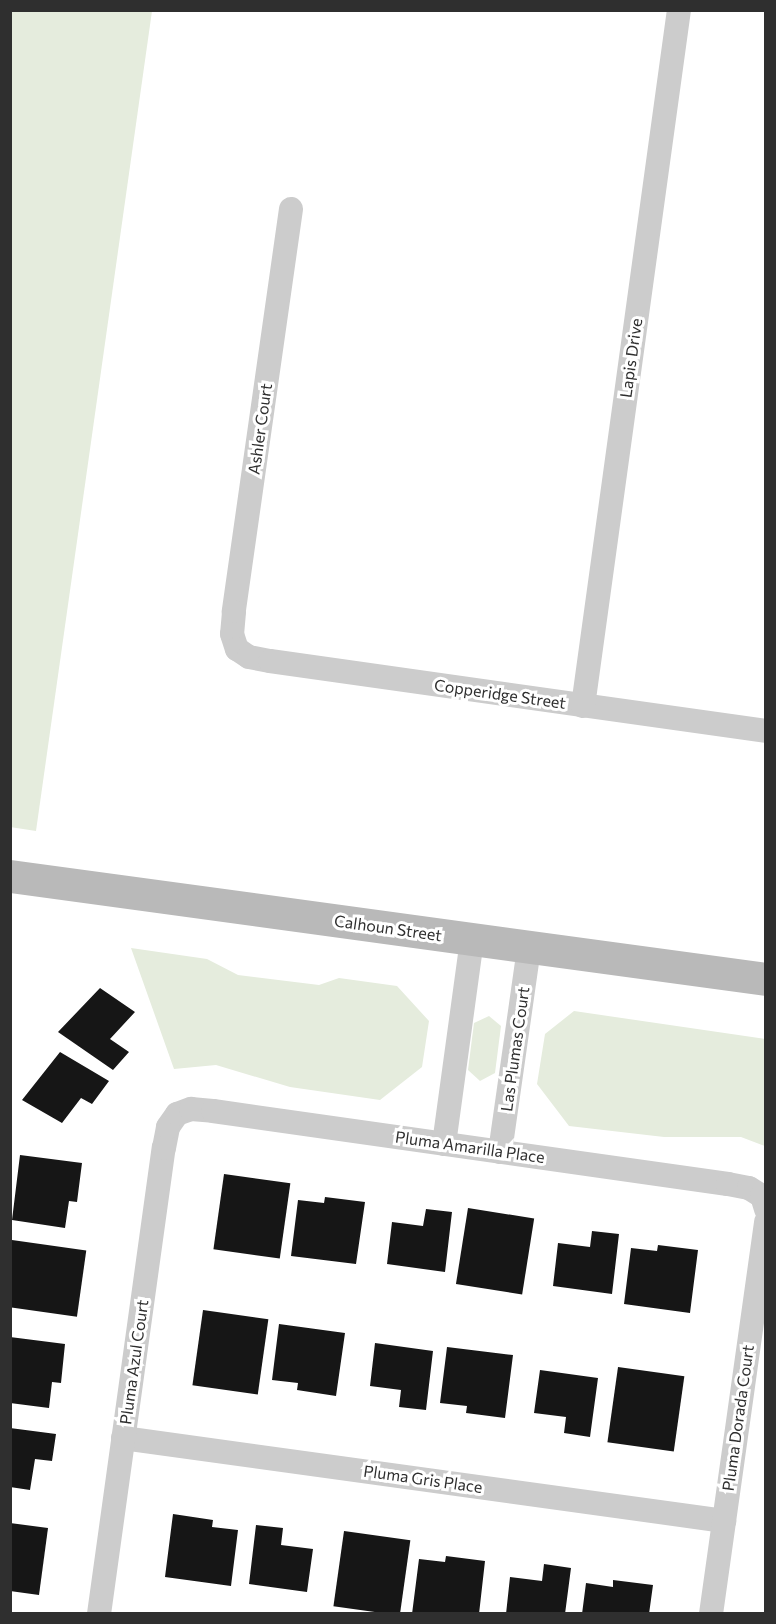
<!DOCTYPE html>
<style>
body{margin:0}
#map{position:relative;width:776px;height:1624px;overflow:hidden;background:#fff;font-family:Commissioner,sans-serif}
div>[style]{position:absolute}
.green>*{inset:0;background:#e5ecdd}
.building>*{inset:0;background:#161616;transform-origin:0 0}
.street>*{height:24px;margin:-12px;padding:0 12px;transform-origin:12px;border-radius:12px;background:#ccc}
.secondary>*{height:33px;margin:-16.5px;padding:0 16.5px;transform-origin:16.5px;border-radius:16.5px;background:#b9b9b9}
span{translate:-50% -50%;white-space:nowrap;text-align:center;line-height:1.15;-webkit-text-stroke:6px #fff;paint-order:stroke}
.street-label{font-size:16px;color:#2f2f2f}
.frame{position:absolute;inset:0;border:12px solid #2f2f2f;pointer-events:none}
</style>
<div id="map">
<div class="green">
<div style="clip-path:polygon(11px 10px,152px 11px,36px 831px,10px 827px)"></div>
<div style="clip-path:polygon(131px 948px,207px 959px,238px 975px,319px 985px,339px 978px,397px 986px,429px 1021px,422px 1067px,380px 1100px,290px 1087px,216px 1065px,174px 1069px)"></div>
<div style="clip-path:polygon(574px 1011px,765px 1039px,765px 1146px,741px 1137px,664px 1137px,569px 1126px,537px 1084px,545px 1034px)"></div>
<div style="clip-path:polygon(489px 1016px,501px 1026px,495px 1073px,480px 1081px,468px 1070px,474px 1023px)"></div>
</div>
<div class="building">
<div style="clip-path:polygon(100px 988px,135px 1012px,110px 1039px,129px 1052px,113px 1070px,58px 1032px)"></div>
<div style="clip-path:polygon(60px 1052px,109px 1081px,92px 1104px,81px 1098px,62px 1123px,22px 1100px)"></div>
<div style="clip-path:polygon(20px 1155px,82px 1163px,77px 1202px,69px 1201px,65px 1228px,12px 1220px)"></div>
<div style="left:224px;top:1174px;width:67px;height:76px;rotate:8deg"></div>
<div style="clip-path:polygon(325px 1197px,365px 1202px,356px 1264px,291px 1256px,298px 1200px,324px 1203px)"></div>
<div style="left:468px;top:1208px;width:67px;height:77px;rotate:9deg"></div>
<div style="clip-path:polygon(426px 1209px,452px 1212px,445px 1272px,387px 1264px,392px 1222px,423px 1226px)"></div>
<div style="clip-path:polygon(592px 1231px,619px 1234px,612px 1294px,553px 1286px,558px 1243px,590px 1247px)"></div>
<div style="left:12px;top:1240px;width:75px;height:67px;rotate:8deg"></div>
<div style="clip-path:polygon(658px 1245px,698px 1250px,690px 1313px,624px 1304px,631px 1248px,657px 1251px)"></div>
<div style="left:203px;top:1310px;width:66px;height:76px;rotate:8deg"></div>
<div style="clip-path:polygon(279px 1324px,345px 1333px,336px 1396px,297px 1390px,298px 1383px,272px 1380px)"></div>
<div style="clip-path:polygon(10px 1337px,65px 1344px,61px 1383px,52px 1382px,49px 1408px,10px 1403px)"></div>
<div style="clip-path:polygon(375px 1343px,433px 1351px,426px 1410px,399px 1407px,401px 1390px,370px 1386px)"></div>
<div style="clip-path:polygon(447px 1347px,513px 1355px,505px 1418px,466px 1413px,467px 1406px,440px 1403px)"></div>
<div style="left:618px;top:1367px;width:67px;height:76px;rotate:8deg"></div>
<div style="clip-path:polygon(540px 1370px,598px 1378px,590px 1437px,564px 1433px,566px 1417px,534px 1413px)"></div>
<div style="clip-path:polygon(10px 1428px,56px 1434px,52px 1461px,35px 1459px,30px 1490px,10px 1487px)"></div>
<div style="clip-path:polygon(173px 1514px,213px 1520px,212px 1527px,238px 1530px,231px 1586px,165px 1577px)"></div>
<div style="clip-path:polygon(10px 1523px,48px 1528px,39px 1595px,10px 1591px)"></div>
<div style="clip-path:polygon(256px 1525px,283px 1528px,281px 1545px,313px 1549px,307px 1592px,249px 1584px)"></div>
<div style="left:344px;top:1531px;width:67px;height:76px;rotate:8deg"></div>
<div style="clip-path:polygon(446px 1556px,485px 1561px,479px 1614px,412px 1614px,419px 1559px,445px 1562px)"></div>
<div style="clip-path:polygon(544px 1564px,571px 1568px,565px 1614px,506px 1614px,510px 1577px,542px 1581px)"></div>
<div style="clip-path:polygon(613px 1580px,653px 1585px,649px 1614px,582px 1614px,586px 1583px,613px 1587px)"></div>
</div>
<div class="street">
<div style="left:291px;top:209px;width:407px;rotate:98.1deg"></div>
<div style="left:234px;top:612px;width:22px;rotate:95deg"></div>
<div style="left:232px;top:634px;width:16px;rotate:72deg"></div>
<div style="left:237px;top:649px;width:14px;rotate:34deg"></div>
<div style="left:249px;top:657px;width:21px;rotate:11deg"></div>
<div style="left:270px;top:661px;width:501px;rotate:8.03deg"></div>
<div style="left:583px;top:706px;width:703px;rotate:-82.15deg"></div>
<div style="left:444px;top:1144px;width:207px;rotate:-82.2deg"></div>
<div style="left:500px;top:1152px;width:207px;rotate:-81.9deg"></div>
<div style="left:123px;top:1438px;width:607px;rotate:7.86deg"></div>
<div style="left:99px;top:1614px;width:471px;rotate:-82.1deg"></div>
<div style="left:164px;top:1148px;width:21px;rotate:-79deg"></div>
<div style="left:168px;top:1127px;width:16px;rotate:-55deg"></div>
<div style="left:177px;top:1114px;width:15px;rotate:-20deg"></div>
<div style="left:191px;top:1109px;width:22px;rotate:5deg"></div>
<div style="left:213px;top:1111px;width:520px;rotate:8.07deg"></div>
<div style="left:728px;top:1184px;width:21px;rotate:11deg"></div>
<div style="left:749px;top:1188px;width:15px;rotate:32deg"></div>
<div style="left:762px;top:1196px;width:14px;rotate:73deg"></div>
<div style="left:711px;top:1614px;width:396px;rotate:-82deg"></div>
</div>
<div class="secondary">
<div style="left:10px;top:876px;width:763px;rotate:7.76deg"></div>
</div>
<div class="street-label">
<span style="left:631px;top:358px;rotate:-82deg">Lapis Drive</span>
<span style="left:260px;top:429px;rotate:-82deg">Ashler Court</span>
<span style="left:500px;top:694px;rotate:8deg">Copperidge Street</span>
<span style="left:388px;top:928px;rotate:8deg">Calhoun Street</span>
<span style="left:515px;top:1049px;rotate:-82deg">Las Plumas Court</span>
<span style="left:470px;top:1147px;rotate:8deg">Pluma Amarilla Place</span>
<span style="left:134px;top:1362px;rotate:-82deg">Pluma Azul Court</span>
<span style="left:738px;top:1418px;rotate:-82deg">Pluma Dorada Court</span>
<span style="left:423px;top:1479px;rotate:8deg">Pluma Gris Place</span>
</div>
<div class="frame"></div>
</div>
